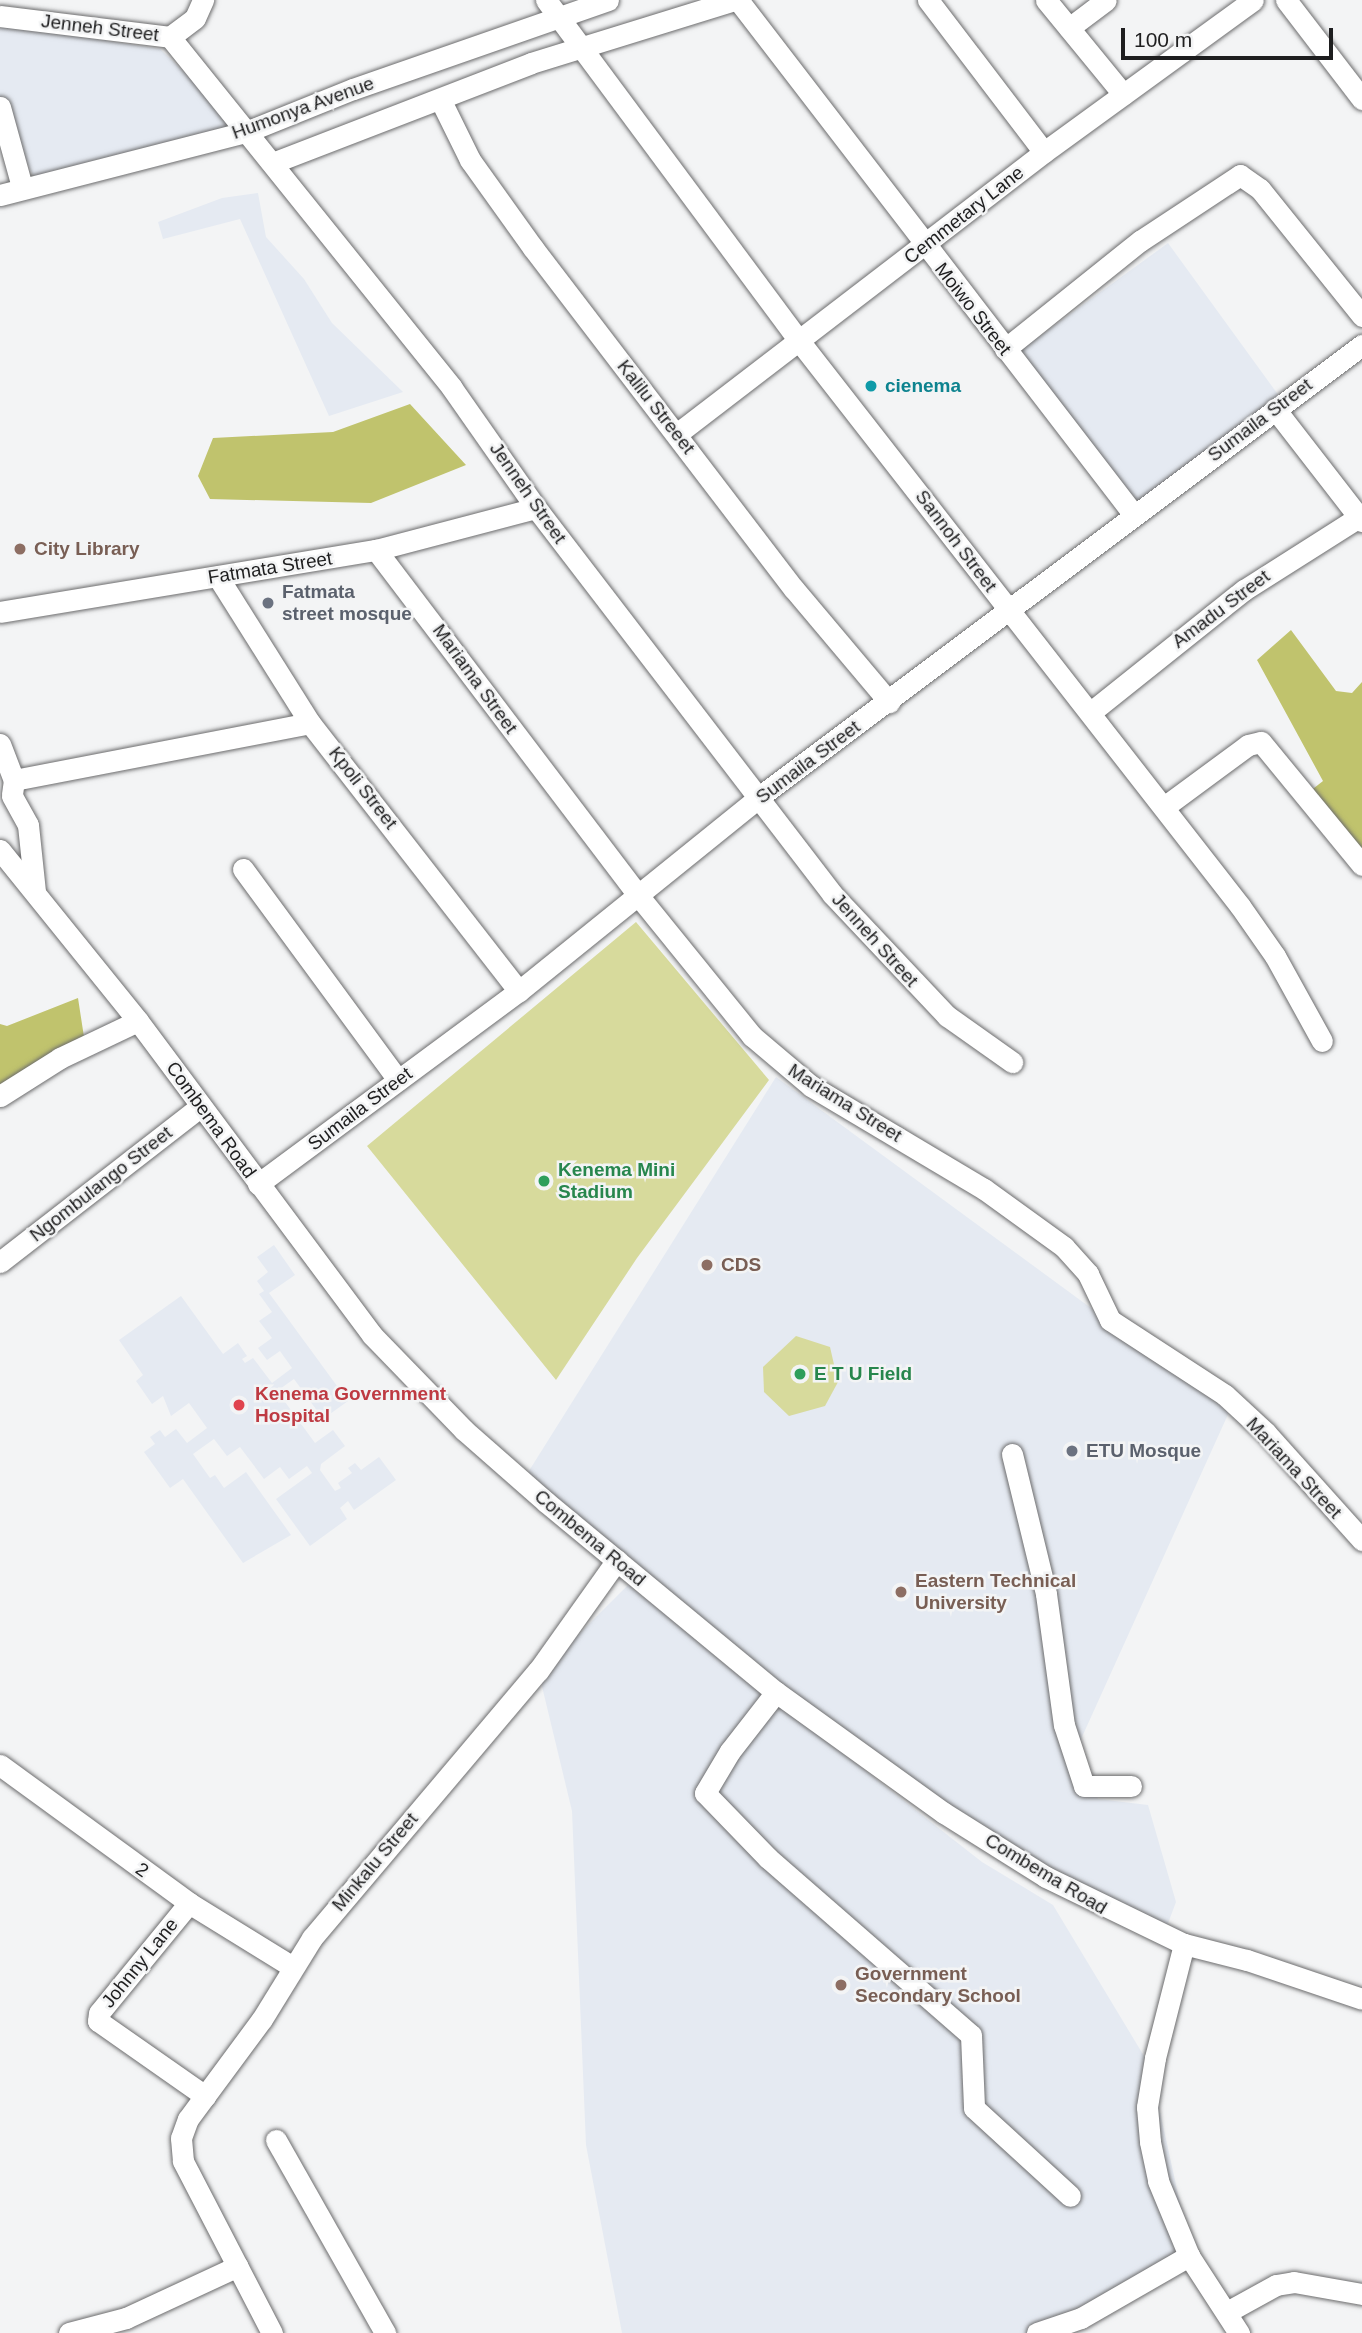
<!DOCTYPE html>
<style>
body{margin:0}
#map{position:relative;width:1362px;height:2333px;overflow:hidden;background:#f3f4f5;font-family:Arial,sans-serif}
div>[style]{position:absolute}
.built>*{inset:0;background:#e5eaf2;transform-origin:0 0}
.green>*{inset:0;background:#d7da9c}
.forest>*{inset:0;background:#c0c36d}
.roads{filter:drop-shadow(0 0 2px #6c6c6d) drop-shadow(0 0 2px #6c6c6d)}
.minor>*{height:21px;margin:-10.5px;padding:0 10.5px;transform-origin:10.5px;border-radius:10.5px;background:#fff}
.dots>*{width:19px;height:19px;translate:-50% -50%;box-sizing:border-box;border:4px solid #f3f4f5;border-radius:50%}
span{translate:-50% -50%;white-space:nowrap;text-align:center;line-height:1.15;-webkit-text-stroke:5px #f3f4f5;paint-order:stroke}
.street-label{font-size:19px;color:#1e1e1f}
.culture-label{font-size:19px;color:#0d838f;font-weight:700}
.left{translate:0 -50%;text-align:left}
.education-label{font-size:19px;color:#785e54;font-weight:700}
.worship-label{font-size:19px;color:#5b616d;font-weight:700}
.leisure-label{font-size:19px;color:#27864d;font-weight:700}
.health-label{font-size:19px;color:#be3a42;font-weight:700}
.scale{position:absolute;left:1121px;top:28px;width:212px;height:32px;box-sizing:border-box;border:4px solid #1e1e1f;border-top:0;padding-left:9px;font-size:21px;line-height:24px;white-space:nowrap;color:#1e1e1f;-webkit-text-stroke:5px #f3f4f5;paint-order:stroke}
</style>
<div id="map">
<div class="built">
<div style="clip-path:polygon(0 24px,160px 49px,244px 130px,38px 187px,0 100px)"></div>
<div style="clip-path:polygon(258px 193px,266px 237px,304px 279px,332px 323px,403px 392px,329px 416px,240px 219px,163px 239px,158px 222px,222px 198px)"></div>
<div style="left:1168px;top:243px;width:193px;height:190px;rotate:54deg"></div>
<div style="clip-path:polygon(776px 1077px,1230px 1410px,1077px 1748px,1098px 1799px,1148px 1805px,1176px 1902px,1161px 1942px,788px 1703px,522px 1482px)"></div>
<div style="clip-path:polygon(274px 1245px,295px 1275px,269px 1293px,348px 1401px,323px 1419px,294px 1379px,277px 1391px,315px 1443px,333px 1430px,345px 1446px,321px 1464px,320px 1470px,335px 1491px,341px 1488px,338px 1483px,352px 1473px,348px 1468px,355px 1463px,361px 1470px,379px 1457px,396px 1480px,354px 1510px,348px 1501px,340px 1508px,347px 1519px,310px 1546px,276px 1499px,312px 1473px,307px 1466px,289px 1479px,280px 1467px,264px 1479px,240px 1447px,227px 1456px,214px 1439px,193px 1454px,210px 1478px,215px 1475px,224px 1488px,246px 1472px,291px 1535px,243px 1563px,183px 1479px,170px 1488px,144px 1452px,155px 1444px,150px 1437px,160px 1430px,165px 1437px,176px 1429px,187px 1443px,207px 1428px,189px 1403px,171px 1416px,163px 1396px,152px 1404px,136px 1381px,143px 1375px,119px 1340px,181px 1296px,223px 1354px,238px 1343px,247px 1356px,242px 1359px,245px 1363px,253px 1358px,272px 1383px,292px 1368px,280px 1351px,267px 1360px,258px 1348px,272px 1338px,259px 1321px,272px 1312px,259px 1294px,264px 1291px,257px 1281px,268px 1272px,257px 1257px)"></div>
<div style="clip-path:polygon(628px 1585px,982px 1862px,1053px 1905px,1150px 2066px,1190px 2249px,1034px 2333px,622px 2333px,586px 2145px,572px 1811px,539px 1674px)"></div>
</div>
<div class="green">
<div style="clip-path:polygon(636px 922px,769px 1080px,637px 1258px,556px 1380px,367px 1146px)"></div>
<div style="clip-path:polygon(796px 1336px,830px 1347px,838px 1382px,825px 1406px,789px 1416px,764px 1392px,763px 1367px)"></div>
</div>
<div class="forest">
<div style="clip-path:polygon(410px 404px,466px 465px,371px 503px,210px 499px,198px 476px,213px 438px,333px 432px)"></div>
<div style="clip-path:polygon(1291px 630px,1336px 691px,1352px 693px,1362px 682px,1362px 856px,1309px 792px,1323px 781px,1257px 660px)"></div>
<div style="clip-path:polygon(78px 998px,84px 1037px,0 1093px,0 1024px,7px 1026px)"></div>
</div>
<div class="roads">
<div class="minor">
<div style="left:546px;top:0;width:426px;rotate:53.4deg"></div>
<div style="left:800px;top:342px;width:715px;rotate:52.04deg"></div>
<div style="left:1240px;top:906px;width:61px;rotate:55deg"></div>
<div style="left:1275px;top:956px;width:97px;rotate:61.1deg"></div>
<div style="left:738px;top:0;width:650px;rotate:52.44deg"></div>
<div style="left:928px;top:0;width:191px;rotate:52.7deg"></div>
<div style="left:1046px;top:0;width:122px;rotate:50.7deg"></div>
<div style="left:1286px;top:0;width:125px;rotate:52.5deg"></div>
<div style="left:0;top:16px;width:171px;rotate:7deg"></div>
<div style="left:170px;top:37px;width:450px;rotate:51.2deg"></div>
<div style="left:452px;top:388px;width:146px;rotate:55deg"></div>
<div style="left:536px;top:508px;width:486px;rotate:52.5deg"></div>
<div style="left:832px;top:894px;width:168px;rotate:46.7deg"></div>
<div style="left:947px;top:1016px;width:80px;rotate:35.3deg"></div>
<div style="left:1069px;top:28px;width:46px;rotate:-37.1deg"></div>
<div style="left:170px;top:37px;width:31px;rotate:-37deg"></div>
<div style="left:195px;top:18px;width:20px;rotate:-66deg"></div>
<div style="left:441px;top:101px;width:66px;rotate:63.8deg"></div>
<div style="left:470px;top:160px;width:108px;rotate:54.4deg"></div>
<div style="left:533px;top:248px;width:429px;rotate:52.6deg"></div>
<div style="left:794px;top:589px;width:148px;rotate:49.9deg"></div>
<div style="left:0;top:107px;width:83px;rotate:74.6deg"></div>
<div style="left:275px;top:162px;width:274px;rotate:-21.1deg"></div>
<div style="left:531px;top:63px;width:214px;rotate:-17.2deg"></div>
<div style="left:0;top:195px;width:254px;rotate:-14.4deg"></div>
<div style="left:246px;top:132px;width:115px;rotate:-21.9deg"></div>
<div style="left:353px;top:89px;width:270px;rotate:-19.2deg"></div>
<div style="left:1005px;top:349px;width:173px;rotate:-38.7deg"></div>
<div style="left:1140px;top:241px;width:120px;rotate:-33.4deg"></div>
<div style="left:1240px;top:175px;width:24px;rotate:35deg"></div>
<div style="left:1260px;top:189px;width:163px;rotate:51.2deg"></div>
<div style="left:1275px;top:409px;width:142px;rotate:52.2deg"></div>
<div style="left:678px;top:433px;width:461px;rotate:-37.5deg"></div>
<div style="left:1044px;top:152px;width:258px;rotate:-36deg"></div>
<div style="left:376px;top:550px;width:432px;rotate:52.8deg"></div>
<div style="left:637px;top:894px;width:183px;rotate:51deg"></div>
<div style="left:752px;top:1036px;width:77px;rotate:40.3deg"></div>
<div style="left:811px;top:1086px;width:201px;rotate:30.8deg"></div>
<div style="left:984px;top:1189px;width:99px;rotate:35.9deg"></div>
<div style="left:1064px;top:1247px;width:36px;rotate:48deg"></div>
<div style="left:1088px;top:1274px;width:51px;rotate:64.4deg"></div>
<div style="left:1110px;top:1320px;width:137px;rotate:33.1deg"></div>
<div style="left:1225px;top:1395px;width:56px;rotate:42.8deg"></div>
<div style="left:1266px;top:1433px;width:144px;rotate:48.1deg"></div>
<div style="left:218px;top:577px;width:173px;rotate:57.8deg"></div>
<div style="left:310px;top:723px;width:340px;rotate:52.1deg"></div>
<div style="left:0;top:612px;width:381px;rotate:-9.4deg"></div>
<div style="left:376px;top:550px;width:165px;rotate:-14.7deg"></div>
<div style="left:1091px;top:712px;width:196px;rotate:-38.6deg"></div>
<div style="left:1244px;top:590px;width:136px;rotate:-32.4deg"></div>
<div style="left:0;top:744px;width:39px;rotate:69deg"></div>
<div style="left:14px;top:780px;width:14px;rotate:98deg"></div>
<div style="left:14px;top:780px;width:301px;rotate:-10.9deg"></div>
<div style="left:12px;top:796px;width:33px;rotate:61deg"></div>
<div style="left:28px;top:825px;width:67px;rotate:84deg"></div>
<div style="left:1164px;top:807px;width:104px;rotate:-36.4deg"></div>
<div style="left:1248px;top:745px;width:13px;rotate:-13deg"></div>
<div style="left:1261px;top:742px;width:159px;rotate:50.6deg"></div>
<div style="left:0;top:850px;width:220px;rotate:51.1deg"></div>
<div style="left:138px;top:1021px;width:392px;rotate:53.3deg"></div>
<div style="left:372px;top:1335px;width:132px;rotate:45.9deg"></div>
<div style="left:464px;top:1430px;width:109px;rotate:41.3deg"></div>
<div style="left:546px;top:1502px;width:298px;rotate:39.6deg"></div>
<div style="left:776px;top:1692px;width:207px;rotate:35.8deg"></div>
<div style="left:944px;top:1813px;width:120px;rotate:32.1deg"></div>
<div style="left:1046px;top:1877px;width:153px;rotate:25.9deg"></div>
<div style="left:1184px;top:1944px;width:65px;rotate:14.3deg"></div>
<div style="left:1247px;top:1960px;width:121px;rotate:18.7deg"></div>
<div style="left:243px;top:869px;width:262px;rotate:53.7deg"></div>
<div style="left:0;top:1096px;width:71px;rotate:-32.3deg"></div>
<div style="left:60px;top:1058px;width:86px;rotate:-25.4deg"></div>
<div style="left:258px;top:1184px;width:325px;rotate:-36.5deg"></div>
<div style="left:519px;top:991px;width:309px;rotate:-38.9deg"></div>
<div style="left:759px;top:797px;width:754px;rotate:-36.85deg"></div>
<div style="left:0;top:1262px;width:254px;rotate:-37.8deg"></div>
<div style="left:1012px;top:1454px;width:144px;rotate:76.3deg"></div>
<div style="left:1046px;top:1594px;width:132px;rotate:82.2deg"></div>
<div style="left:1064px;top:1725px;width:64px;rotate:71.8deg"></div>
<div style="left:1084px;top:1786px;width:47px"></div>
<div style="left:776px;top:1692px;width:75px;rotate:127.9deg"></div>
<div style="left:730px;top:1751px;width:49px;rotate:120.8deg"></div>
<div style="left:705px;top:1793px;width:91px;rotate:45.9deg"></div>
<div style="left:768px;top:1858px;width:269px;rotate:41.1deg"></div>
<div style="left:971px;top:2035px;width:73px;rotate:87.6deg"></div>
<div style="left:974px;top:2108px;width:130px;rotate:42.5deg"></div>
<div style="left:0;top:1765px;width:234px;rotate:36.1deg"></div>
<div style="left:189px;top:1903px;width:120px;rotate:31.7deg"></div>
<div style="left:189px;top:1903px;width:142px;rotate:129.3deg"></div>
<div style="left:99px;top:2013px;width:8px;rotate:97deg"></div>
<div style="left:98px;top:2021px;width:131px;rotate:35deg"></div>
<div style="left:1184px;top:1944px;width:118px;rotate:104.3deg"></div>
<div style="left:1155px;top:2058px;width:50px;rotate:99.3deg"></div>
<div style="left:1147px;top:2107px;width:35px;rotate:85deg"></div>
<div style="left:1150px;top:2142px;width:40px;rotate:78deg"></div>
<div style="left:1158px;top:2181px;width:81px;rotate:67.5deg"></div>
<div style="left:1189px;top:2256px;width:92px;rotate:57deg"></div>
<div style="left:276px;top:2140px;width:222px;rotate:60.5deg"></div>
<div style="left:1227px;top:2312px;width:56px;rotate:-28.9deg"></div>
<div style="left:1276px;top:2285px;width:18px;rotate:-9deg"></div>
<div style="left:1294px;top:2282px;width:69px;rotate:10deg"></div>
<div style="left:69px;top:2333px;width:59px;rotate:-14.7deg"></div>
<div style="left:126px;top:2318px;width:123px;rotate:-24.9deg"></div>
<div style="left:272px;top:2333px;width:194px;rotate:-117.4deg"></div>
<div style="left:183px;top:2161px;width:23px;rotate:-95deg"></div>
<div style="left:181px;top:2138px;width:20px;rotate:-70deg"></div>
<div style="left:188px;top:2119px;width:124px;rotate:-53.5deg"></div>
<div style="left:262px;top:2019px;width:95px;rotate:-58.3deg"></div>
<div style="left:312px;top:1938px;width:350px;rotate:-49.8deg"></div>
<div style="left:538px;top:1671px;width:136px;rotate:-54.6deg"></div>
<div style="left:1037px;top:2333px;width:46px;rotate:-18.8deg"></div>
<div style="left:1081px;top:2318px;width:125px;rotate:-29.9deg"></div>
</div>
</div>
<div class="dots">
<div style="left:871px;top:386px;background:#0f9aa8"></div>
<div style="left:20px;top:549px;background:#8d6e63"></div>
<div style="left:268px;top:603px;background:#6b7280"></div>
<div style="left:544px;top:1181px;background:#2e9e5b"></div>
<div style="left:707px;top:1265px;background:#8d6e63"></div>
<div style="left:800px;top:1374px;background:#2e9e5b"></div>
<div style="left:239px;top:1405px;background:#e0444e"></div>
<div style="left:1072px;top:1451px;background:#6b7280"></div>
<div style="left:901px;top:1592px;background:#8d6e63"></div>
<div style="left:841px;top:1985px;background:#8d6e63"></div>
</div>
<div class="street-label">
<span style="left:100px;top:28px;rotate:7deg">Jenneh Street</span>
<span style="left:303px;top:108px;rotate:-20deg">Humonya Avenue</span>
<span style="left:964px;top:215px;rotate:-38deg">Cemmetary Lane</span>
<span style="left:973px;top:309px;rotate:52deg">Moiwo Street</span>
<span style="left:656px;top:407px;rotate:52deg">Kalilu Streeet</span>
<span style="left:1260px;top:420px;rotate:-37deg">Sumaila Street</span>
<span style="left:528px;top:493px;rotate:55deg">Jenneh Street</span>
<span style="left:956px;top:541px;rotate:53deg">Sannoh Street</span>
<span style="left:270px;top:568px;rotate:-9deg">Fatmata Street</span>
<span style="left:1221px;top:609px;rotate:-37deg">Amadu Street</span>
<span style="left:475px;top:679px;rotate:54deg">Mariama Street</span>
<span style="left:808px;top:762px;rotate:-37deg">Sumaila Street</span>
<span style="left:363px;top:788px;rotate:52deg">Kpoli Street</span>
<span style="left:875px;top:940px;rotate:48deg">Jenneh Street</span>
<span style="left:845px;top:1103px;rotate:32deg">Mariama Street</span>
<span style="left:360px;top:1109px;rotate:-37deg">Sumaila Street</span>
<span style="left:211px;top:1120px;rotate:54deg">Combema Road</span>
<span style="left:101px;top:1184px;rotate:-38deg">Ngombulango Street</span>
<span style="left:1294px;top:1468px;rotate:47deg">Mariama Street</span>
<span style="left:590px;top:1538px;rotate:40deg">Combema Road</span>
<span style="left:375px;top:1862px;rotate:-50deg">Minkalu Street</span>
<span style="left:142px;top:1870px;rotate:35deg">2</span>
<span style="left:1046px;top:1874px;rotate:31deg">Combema Road</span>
<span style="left:140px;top:1963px;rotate:-51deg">Johnny Lane</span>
</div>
<div class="culture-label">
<span class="left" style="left:885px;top:386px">cienema</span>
</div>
<div class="education-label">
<span class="left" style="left:34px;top:549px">City Library</span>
<span class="left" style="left:721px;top:1265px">CDS</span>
<span class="left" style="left:915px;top:1592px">Eastern Technical<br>University</span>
<span class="left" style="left:855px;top:1985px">Government<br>Secondary School</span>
</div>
<div class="worship-label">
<span class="left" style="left:282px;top:603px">Fatmata<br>street mosque</span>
<span class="left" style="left:1086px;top:1451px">ETU Mosque</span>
</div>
<div class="leisure-label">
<span class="left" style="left:558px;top:1181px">Kenema Mini<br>Stadium</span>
<span class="left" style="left:814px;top:1374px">E T U Field</span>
</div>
<div class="health-label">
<span class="left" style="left:255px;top:1405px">Kenema Government<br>Hospital</span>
</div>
<div class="scale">100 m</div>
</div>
